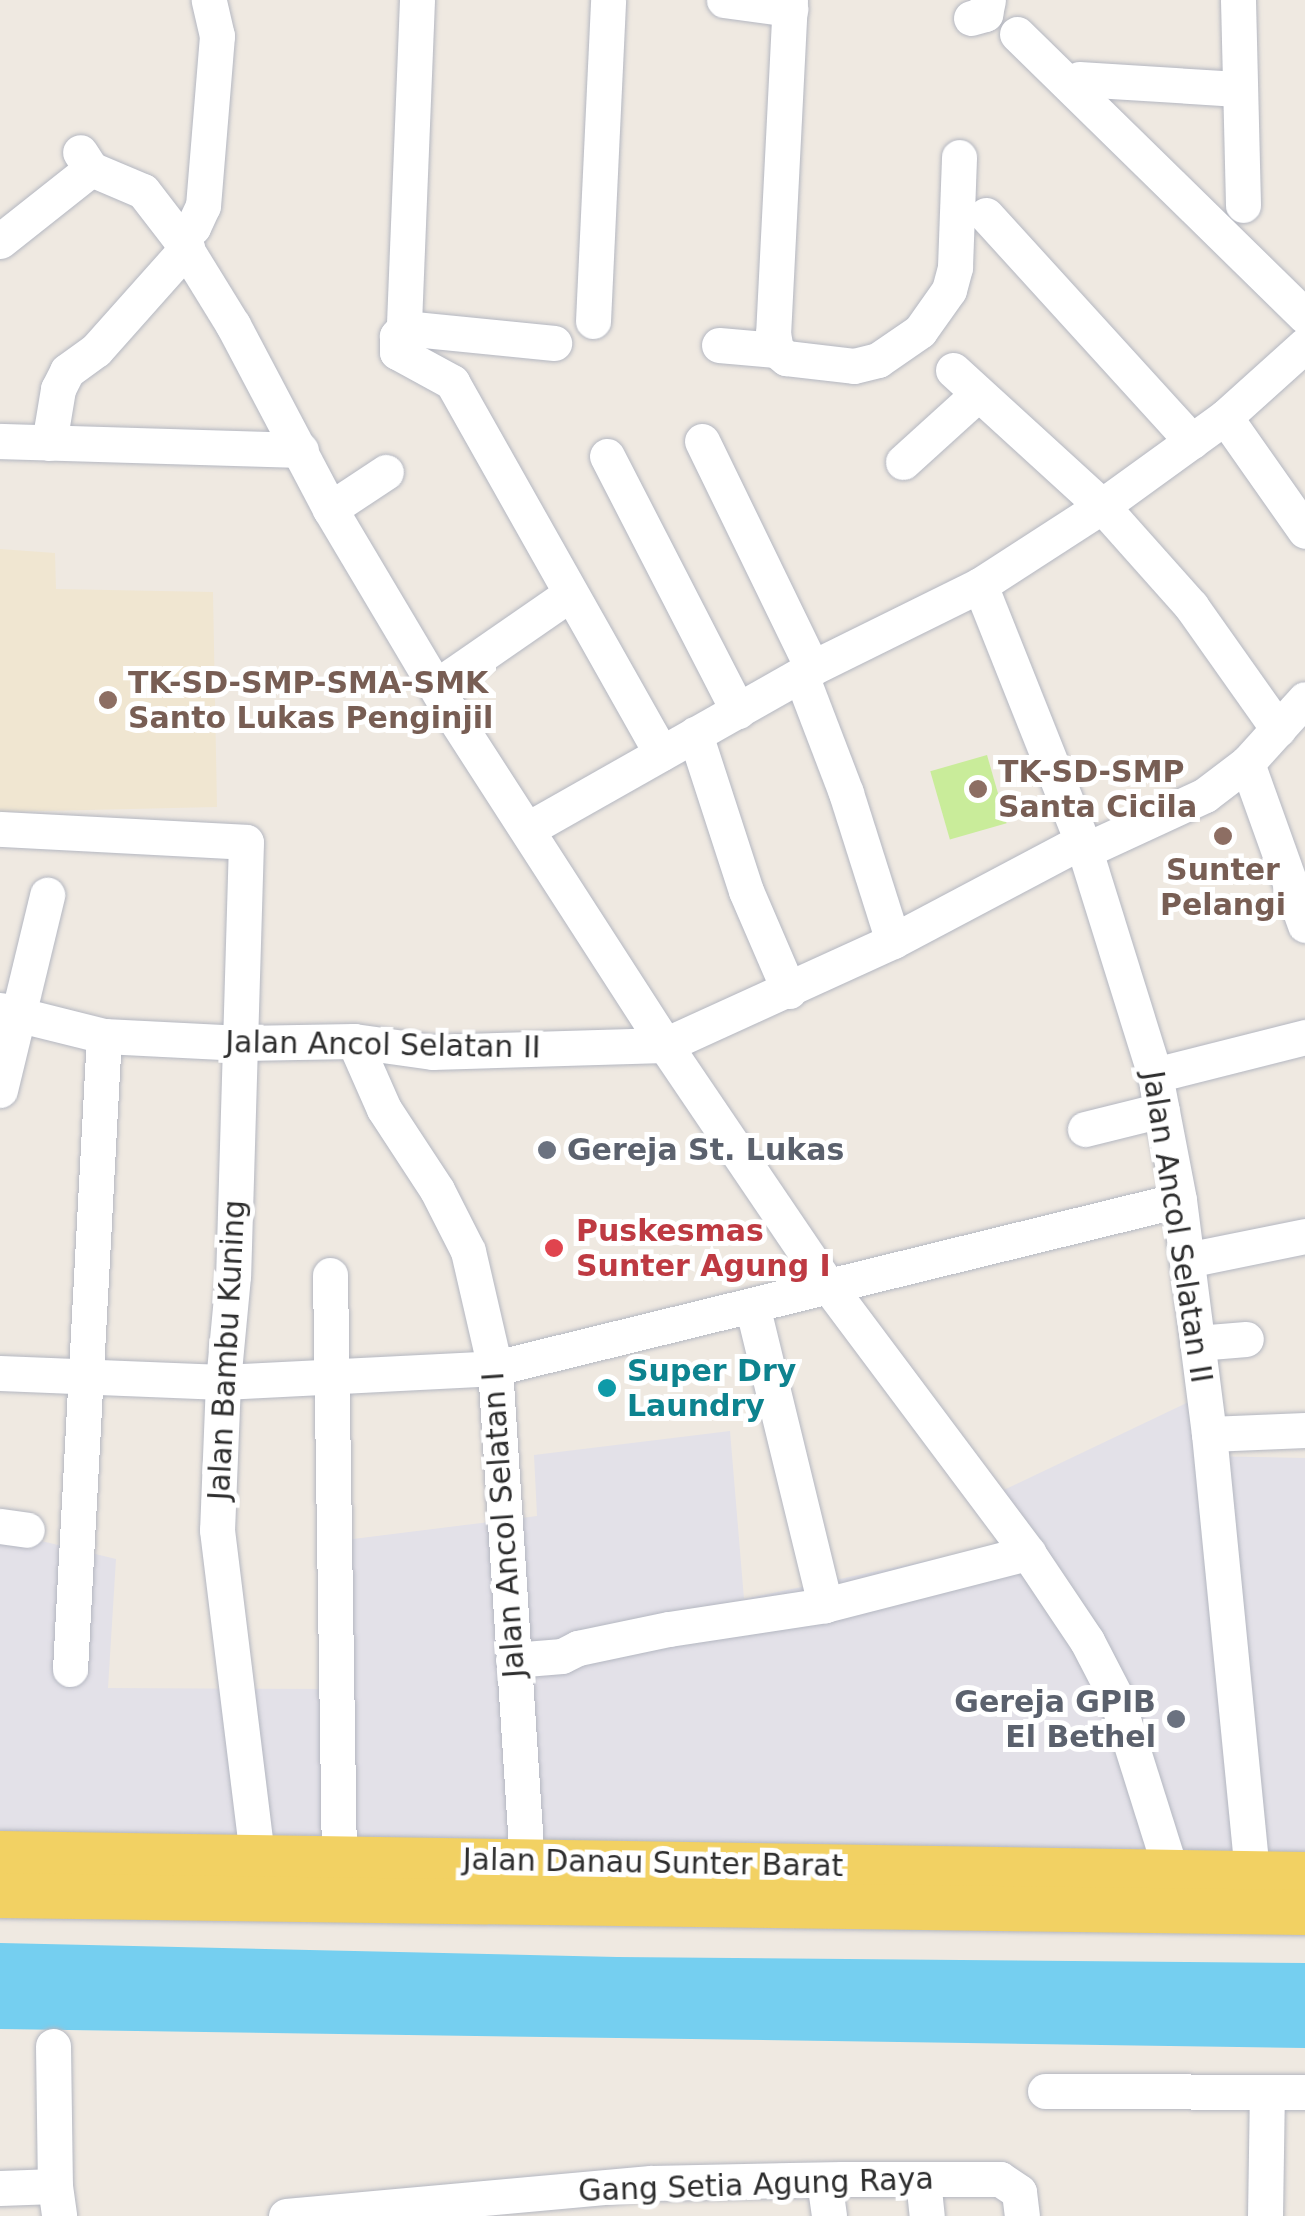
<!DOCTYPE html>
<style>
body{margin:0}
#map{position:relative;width:1305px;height:2216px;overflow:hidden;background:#efe9e1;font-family:"DejaVu Sans",sans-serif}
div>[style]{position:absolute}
.industrial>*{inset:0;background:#e3e1e8}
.education>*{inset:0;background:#f0e6d1}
.pitch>*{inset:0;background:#c9ec9a;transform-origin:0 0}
.water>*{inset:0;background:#75cff0}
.roads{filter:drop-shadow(0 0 2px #b4b7c1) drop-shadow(0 0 2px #b4b7c1)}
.minor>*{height:35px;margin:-17.5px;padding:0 17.5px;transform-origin:17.5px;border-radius:17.5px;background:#fff}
.major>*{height:45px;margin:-22.5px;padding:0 22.5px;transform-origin:22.5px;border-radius:22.5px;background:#f2d163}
.dots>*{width:28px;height:28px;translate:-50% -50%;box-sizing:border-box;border:5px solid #fff;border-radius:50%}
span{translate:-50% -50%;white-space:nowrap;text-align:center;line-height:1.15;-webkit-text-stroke:10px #fff;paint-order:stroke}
.education-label{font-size:30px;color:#785e54;font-weight:700}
.left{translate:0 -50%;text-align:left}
.street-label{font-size:30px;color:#2e2e2e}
.worship-label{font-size:30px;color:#5b616d;font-weight:700}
.right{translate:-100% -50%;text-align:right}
.health-label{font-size:30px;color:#be3a42;font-weight:700}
.culture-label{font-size:30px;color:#0d838f;font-weight:700}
</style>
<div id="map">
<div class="industrial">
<div style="clip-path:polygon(1197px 1398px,1202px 1456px,1305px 1458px,1305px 1858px,0 1839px,0 1531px,116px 1559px,108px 1688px,341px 1689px,337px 1541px,537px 1516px,534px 1455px,730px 1431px,744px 1599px,1017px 1542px,989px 1497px)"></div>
</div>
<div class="education">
<div style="clip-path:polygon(0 549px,55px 553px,56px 589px,213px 592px,217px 807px,0 812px)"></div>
</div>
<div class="pitch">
<div style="left:987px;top:755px;width:71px;height:59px;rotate:74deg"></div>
</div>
<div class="water">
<div style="clip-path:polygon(0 1943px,617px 1957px,1305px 1963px,1305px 2048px,0 2029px)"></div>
</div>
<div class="roads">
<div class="minor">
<div style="left:417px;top:0;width:328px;rotate:92.3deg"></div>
<div style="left:404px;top:328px;width:151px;rotate:5.7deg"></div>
<div style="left:724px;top:0;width:67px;rotate:7.8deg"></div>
<div style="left:790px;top:0;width:333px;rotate:92.9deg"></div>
<div style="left:773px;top:333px;width:17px;rotate:80deg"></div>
<div style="left:776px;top:350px;width:13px;rotate:39deg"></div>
<div style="left:786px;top:358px;width:68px;rotate:6.7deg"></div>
<div style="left:854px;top:366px;width:25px;rotate:-14deg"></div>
<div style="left:878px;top:360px;width:51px;rotate:-34.6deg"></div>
<div style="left:920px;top:331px;width:50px;rotate:-54.7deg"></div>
<div style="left:949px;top:290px;width:24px;rotate:-75deg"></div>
<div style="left:955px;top:267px;width:110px;rotate:-87.9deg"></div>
<div style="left:1238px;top:0;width:205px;rotate:88.6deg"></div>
<div style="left:971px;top:18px;width:15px;rotate:-16deg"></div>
<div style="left:985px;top:14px;width:14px;rotate:-78deg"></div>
<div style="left:1017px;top:34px;width:403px;rotate:44.4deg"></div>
<div style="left:1079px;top:79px;width:159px;rotate:3.6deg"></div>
<div style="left:91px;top:169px;width:56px;rotate:22.9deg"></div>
<div style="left:143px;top:191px;width:61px;rotate:52.4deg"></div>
<div style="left:180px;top:239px;width:18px;rotate:-43deg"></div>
<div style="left:193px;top:227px;width:23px;rotate:-65deg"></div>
<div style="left:203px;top:206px;width:171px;rotate:-85.3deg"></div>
<div style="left:217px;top:36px;width:37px;rotate:-103deg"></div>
<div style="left:986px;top:215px;width:306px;rotate:47.7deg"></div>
<div style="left:180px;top:239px;width:101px;rotate:58.4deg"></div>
<div style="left:233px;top:325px;width:208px;rotate:62.2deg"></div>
<div style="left:330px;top:509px;width:231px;rotate:59.3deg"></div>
<div style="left:448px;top:708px;width:401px;rotate:57.2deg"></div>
<div style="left:665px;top:1045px;width:289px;rotate:55.9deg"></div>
<div style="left:827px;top:1284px;width:336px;rotate:53.2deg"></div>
<div style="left:1028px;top:1553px;width:106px;rotate:56.2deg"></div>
<div style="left:1087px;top:1641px;width:63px;rotate:62.6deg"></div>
<div style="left:1116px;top:1697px;width:182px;rotate:72.5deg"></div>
<div style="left:0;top:241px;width:116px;rotate:-38.4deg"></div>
<div style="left:91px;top:169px;width:20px;rotate:-123deg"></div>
<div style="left:593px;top:321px;width:321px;rotate:-87.3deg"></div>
<div style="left:404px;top:328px;width:11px;rotate:131deg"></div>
<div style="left:397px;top:336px;width:16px;rotate:90deg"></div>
<div style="left:397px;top:352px;width:63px;rotate:28.6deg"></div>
<div style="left:452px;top:382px;width:426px;rotate:60.6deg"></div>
<div style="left:719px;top:345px;width:57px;rotate:5deg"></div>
<div style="left:953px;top:370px;width:202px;rotate:42.4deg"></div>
<div style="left:1102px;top:506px;width:134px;rotate:48.3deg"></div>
<div style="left:1191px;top:606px;width:151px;rotate:54.7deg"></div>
<div style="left:1225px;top:417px;width:108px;rotate:-42deg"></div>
<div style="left:0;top:441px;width:301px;rotate:1.7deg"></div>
<div style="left:702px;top:441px;width:252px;rotate:64.1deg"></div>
<div style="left:49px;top:443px;width:55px;rotate:-80.5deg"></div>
<div style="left:58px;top:389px;width:20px;rotate:-63deg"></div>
<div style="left:67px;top:371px;width:36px;rotate:-36deg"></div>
<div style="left:96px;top:350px;width:137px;rotate:-48.3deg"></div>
<div style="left:607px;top:456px;width:287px;rotate:62.8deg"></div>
<div style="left:903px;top:462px;width:100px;rotate:-42.2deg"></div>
<div style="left:330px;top:509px;width:67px;rotate:-33.5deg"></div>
<div style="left:980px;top:585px;width:276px;rotate:68.3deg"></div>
<div style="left:1082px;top:841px;width:245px;rotate:72.7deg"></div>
<div style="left:1155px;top:1075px;width:127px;rotate:79.1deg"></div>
<div style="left:1179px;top:1200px;width:236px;rotate:82.7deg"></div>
<div style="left:1209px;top:1434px;width:442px;rotate:84.4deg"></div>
<div style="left:801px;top:675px;width:126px;rotate:69.1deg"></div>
<div style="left:846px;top:793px;width:155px;rotate:72.4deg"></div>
<div style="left:437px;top:686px;width:162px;rotate:-34.7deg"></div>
<div style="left:695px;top:734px;width:165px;rotate:72deg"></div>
<div style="left:746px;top:891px;width:109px;rotate:66.7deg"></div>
<div style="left:1247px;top:763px;width:172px;rotate:70.3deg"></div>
<div style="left:0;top:829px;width:246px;rotate:3deg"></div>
<div style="left:246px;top:842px;width:434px;rotate:91.7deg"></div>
<div style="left:233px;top:1276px;width:106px;rotate:95.4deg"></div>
<div style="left:223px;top:1382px;width:148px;rotate:92.3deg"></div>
<div style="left:217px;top:1530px;width:329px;rotate:83deg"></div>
<div style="left:528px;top:829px;width:326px;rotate:-29.5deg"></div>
<div style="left:812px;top:668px;width:187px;rotate:-26.3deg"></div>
<div style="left:980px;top:585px;width:145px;rotate:-32.9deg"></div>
<div style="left:1102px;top:506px;width:152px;rotate:-35.9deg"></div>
<div style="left:1225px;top:417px;width:139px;rotate:54.9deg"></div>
<div style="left:1086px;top:850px;width:131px;rotate:-24.8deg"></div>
<div style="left:1205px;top:795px;width:53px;rotate:-37.3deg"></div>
<div style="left:1247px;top:763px;width:86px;rotate:-47.8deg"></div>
<div style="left:0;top:1010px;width:107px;rotate:14deg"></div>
<div style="left:104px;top:1036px;width:138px;rotate:2.9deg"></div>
<div style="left:242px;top:1043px;width:112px;rotate:-1deg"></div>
<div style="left:354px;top:1041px;width:79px;rotate:8deg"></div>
<div style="left:432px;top:1052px;width:233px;rotate:-1.7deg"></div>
<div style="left:665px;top:1045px;width:251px;rotate:-24.5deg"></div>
<div style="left:893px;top:941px;width:214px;rotate:-27.9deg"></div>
<div style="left:354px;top:1041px;width:74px;rotate:66.2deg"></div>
<div style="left:384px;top:1109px;width:97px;rotate:56.8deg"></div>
<div style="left:437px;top:1190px;width:68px;rotate:63.1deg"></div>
<div style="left:468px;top:1251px;width:120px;rotate:77deg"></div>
<div style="left:495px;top:1368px;width:493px;rotate:86.3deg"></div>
<div style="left:1155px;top:1075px;width:155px;rotate:-14.2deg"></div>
<div style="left:0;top:1090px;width:201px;rotate:-76.4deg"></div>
<div style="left:1085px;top:1129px;width:79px;rotate:-13.9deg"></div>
<div style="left:1187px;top:1260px;width:120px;rotate:-11.5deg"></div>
<div style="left:330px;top:1275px;width:584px;rotate:89.12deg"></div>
<div style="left:752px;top:1305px;width:309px;rotate:76.3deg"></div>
<div style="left:825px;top:1605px;width:210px;rotate:-14.4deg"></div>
<div style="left:1197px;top:1343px;width:49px;rotate:-4.7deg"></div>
<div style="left:0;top:1373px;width:223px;rotate:2.3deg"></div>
<div style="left:223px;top:1382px;width:272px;rotate:-2.9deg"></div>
<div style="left:495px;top:1368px;width:704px;rotate:-13.8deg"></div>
<div style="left:1209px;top:1434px;width:96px;rotate:-2.4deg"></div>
<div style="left:0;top:1526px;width:27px;rotate:8deg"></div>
<div style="left:513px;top:1660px;width:49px;rotate:-4.7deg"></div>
<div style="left:562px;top:1656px;width:18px;rotate:-27deg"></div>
<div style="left:578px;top:1648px;width:93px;rotate:-11.8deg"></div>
<div style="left:669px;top:1629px;width:158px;rotate:-8.7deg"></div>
<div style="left:70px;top:1669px;width:634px;rotate:-86.93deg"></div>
<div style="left:53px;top:2046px;width:140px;rotate:89.2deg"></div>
<div style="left:1045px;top:2091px;width:260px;rotate:0.2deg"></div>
<div style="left:824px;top:2180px;width:36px;rotate:82deg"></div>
<div style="left:923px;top:2180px;width:36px;rotate:84deg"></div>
<div style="left:0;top:2188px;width:55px;rotate:-2.1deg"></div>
<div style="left:55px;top:2186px;width:30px;rotate:82deg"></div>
<div style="left:286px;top:2216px;width:366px;rotate:-5.2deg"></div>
<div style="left:651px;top:2183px;width:191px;rotate:-1.2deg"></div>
<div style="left:842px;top:2179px;width:158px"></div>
<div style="left:1000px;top:2179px;width:23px;rotate:34deg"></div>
<div style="left:1019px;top:2192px;width:24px;rotate:83deg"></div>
<div style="left:1265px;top:2216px;width:122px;rotate:-89.1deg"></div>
</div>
<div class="major">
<div style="left:0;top:1853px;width:1305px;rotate:0.92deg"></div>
<div style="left:0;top:1895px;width:1305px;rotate:0.75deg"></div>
</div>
</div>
<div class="dots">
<div style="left:108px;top:700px;background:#8d6e63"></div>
<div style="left:978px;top:789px;background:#8d6e63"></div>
<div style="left:1223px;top:836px;background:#8d6e63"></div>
<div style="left:547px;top:1150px;background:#6b7280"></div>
<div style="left:554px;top:1248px;background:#e0444e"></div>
<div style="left:607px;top:1388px;background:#0f9aa8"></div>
<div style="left:1176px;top:1719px;background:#6b7280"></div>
</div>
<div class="education-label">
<span class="left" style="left:128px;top:700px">TK-SD-SMP-SMA-SMK<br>Santo Lukas Penginjil</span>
<span class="left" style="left:998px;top:789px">TK-SD-SMP<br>Santa Cicila</span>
<span style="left:1223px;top:887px">Sunter<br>Pelangi</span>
</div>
<div class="street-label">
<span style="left:383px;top:1045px;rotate:1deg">Jalan Ancol Selatan II</span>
<span style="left:1177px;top:1227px;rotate:81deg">Jalan Ancol Selatan II</span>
<span style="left:227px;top:1350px;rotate:-87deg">Jalan Bambu Kuning</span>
<span style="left:504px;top:1525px;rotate:-94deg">Jalan Ancol Selatan I</span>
<span style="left:653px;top:1863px;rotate:1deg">Jalan Danau Sunter Barat</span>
<span style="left:756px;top:2185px;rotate:-2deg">Gang Setia Agung Raya</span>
</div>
<div class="worship-label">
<span class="left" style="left:567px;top:1150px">Gereja St. Lukas</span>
<span class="right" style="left:1156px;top:1719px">Gereja GPIB<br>El Bethel</span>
</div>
<div class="health-label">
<span class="left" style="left:576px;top:1248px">Puskesmas<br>Sunter Agung I</span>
</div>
<div class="culture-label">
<span class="left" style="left:627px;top:1388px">Super Dry<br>Laundry</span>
</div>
</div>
